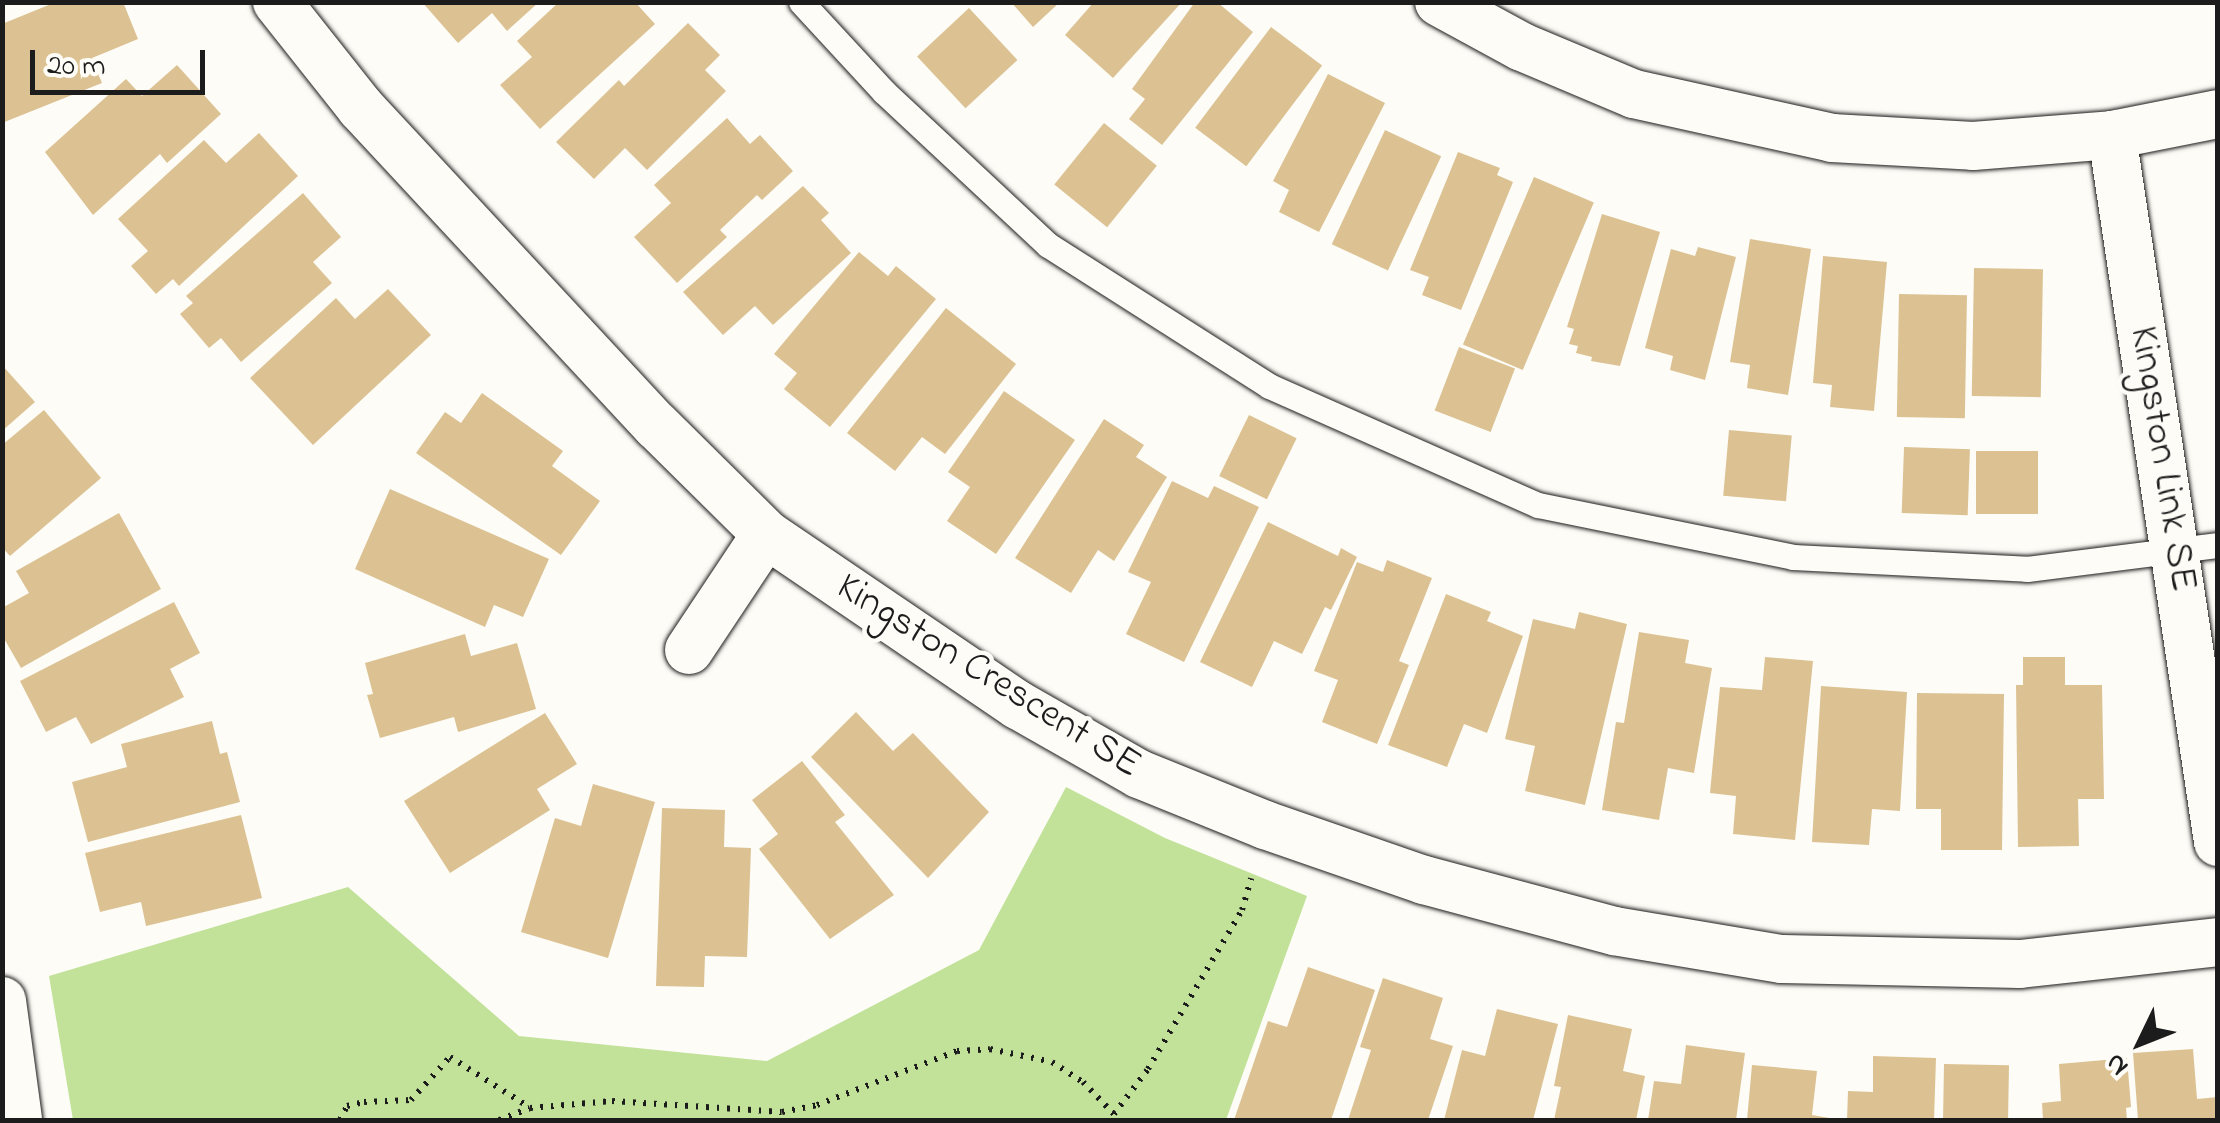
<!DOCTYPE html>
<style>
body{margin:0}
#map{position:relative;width:2220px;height:1123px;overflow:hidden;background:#fdfcf7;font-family:"Indie Flower",sans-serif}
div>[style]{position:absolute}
.green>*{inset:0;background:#c2e29a}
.building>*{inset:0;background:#dcc292;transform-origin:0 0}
.path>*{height:6px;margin-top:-3px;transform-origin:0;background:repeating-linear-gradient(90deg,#1c1c1c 0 2.5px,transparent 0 10.5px)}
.roads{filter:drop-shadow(0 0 2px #1c1c1c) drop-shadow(0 0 2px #1c1c1c)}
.lane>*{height:25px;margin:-12.5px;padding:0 12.5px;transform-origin:12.5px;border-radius:12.5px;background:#fdfcf7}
.street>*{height:48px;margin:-24px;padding:0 24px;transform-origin:24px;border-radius:24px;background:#fdfcf7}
span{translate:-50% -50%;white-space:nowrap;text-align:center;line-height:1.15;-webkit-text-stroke:9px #fdfcf7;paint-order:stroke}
.street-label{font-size:40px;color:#1c1c1c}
.frame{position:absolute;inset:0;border:5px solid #1c1c1c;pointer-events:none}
.north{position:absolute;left:2090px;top:993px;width:100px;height:100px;-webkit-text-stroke:8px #fdfcf7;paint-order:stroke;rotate:227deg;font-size:28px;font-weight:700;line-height:40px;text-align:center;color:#1c1c1c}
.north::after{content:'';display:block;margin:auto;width:35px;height:45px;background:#1c1c1c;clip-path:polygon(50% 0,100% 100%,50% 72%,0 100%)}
.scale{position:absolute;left:30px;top:50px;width:175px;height:45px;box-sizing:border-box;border:5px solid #1c1c1c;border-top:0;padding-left:12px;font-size:30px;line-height:35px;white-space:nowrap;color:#1c1c1c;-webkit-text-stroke:8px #fdfcf7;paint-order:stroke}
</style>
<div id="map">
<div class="green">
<div style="clip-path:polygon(1066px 787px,1165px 838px,1307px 896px,1226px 1120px,73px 1120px,49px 976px,348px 887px,519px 1036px,767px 1061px,979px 950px)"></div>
</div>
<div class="building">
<div style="clip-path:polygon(56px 2px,123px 2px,138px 39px,92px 58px,102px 83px,2px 123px,2px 24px)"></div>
<div style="clip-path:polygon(422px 2px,539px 2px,507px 31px,492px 13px,458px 43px)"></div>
<div style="clip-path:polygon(559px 2px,635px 2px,655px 24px,540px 129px,500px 85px,532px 57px,517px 41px)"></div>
<div style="clip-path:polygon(1011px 2px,1060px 2px,1033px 27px)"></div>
<div style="clip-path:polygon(1094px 2px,1182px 2px,1113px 78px,1065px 35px)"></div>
<div style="clip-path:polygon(1195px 2px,1217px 2px,1253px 32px,1162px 145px,1129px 119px,1145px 99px,1132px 89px)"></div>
<div style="left:969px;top:8px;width:71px;height:71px;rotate:47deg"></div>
<div style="clip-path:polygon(688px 23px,720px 55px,705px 70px,726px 91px,647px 170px,625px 148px,594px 179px,556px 142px,619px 80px,624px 86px)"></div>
<div style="left:1271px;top:27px;width:64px;height:126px;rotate:37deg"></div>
<div style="clip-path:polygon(177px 65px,221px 114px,167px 163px,160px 154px,93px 215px,45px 152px,126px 79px,142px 96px)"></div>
<div style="clip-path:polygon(1328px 74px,1385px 103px,1319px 232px,1279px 212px,1289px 190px,1273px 181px)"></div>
<div style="clip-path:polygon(727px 118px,750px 144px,760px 135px,793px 171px,762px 200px,757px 195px,720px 230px,727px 237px,677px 283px,634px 237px,671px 203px,654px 185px)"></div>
<div style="left:1104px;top:123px;width:68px;height:79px;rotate:39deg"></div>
<div style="left:1385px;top:130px;width:62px;height:126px;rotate:25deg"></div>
<div style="clip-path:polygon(259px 133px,298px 176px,179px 286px,173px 279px,156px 294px,131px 266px,148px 251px,118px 219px,204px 140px,226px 163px)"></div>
<div style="clip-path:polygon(1458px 152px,1500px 168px,1497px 175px,1513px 182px,1461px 310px,1422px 295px,1429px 277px,1410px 270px)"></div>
<div style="left:1534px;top:177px;width:65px;height:182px;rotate:23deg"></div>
<div style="clip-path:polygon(803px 186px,829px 213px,821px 220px,851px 253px,773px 325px,755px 306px,723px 335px,683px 292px)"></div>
<div style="clip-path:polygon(303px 193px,341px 237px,313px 262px,332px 283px,241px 362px,221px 338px,209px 348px,180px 314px,193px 303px,186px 296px)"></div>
<div style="clip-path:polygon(1602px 214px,1660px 232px,1620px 366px,1591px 361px,1592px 357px,1576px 353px,1578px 346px,1569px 344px,1574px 329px,1567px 327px)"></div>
<div style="clip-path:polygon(1750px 239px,1811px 249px,1788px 395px,1747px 388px,1750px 365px,1730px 362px)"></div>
<div style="clip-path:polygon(1698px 247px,1736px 257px,1705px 380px,1670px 370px,1673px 356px,1645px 348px,1671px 249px,1695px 256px)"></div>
<div style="clip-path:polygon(859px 252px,888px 276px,896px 266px,936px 299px,830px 427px,784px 389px,797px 373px,774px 354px)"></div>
<div style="clip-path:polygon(1823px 256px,1887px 262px,1874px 411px,1830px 407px,1832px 385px,1813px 383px)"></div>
<div style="left:1974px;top:268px;width:69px;height:128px;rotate:1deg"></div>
<div style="clip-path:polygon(388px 289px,431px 335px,313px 445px,250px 378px,336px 298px,355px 319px)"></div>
<div style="left:1899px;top:294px;width:68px;height:123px;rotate:1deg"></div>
<div style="clip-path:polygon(946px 308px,1016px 364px,945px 454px,922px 437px,895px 471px,847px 433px)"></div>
<div style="left:1459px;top:347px;width:60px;height:68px;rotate:21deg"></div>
<div style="clip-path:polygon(2px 365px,35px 402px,2px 431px)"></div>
<div style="clip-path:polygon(1004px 391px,1075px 440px,996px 554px,947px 521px,970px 487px,948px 472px)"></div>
<div style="clip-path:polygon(482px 393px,563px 451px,552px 466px,600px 501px,561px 555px,416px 453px,445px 412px,461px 423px)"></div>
<div style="clip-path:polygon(44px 410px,101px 478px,10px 556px,2px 547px,2px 445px)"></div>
<div style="left:1249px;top:415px;width:53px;height:68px;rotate:26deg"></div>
<div style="clip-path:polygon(1104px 419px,1144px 445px,1136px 457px,1167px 477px,1114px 561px,1098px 550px,1071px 593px,1015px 558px)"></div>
<div style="left:1729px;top:430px;width:63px;height:66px;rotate:5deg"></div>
<div style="left:1904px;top:447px;width:66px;height:66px;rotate:2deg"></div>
<div style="left:1976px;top:451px;width:62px;height:63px"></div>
<div style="clip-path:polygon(1172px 481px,1208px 498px,1214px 486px,1259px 507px,1184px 662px,1126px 634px,1151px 582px,1128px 572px)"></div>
<div style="clip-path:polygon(390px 489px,549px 559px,523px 617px,494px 605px,485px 627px,355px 569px)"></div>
<div style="clip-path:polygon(119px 513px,161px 589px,21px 668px,2px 635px,2px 608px,29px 593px,16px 571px)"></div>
<div style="clip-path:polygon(1268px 522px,1338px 556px,1341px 548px,1357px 557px,1331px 610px,1325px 607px,1302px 654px,1274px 641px,1252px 687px,1200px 662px)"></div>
<div style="clip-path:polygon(1387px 560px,1432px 578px,1399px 661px,1409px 665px,1377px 744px,1322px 722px,1338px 680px,1314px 671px,1357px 562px,1383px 572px)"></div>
<div style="clip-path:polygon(1446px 594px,1491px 612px,1487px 621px,1523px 636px,1487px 733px,1464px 724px,1447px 767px,1388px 745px)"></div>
<div style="clip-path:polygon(174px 602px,200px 653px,170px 669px,184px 697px,91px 744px,76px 717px,46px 732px,20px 681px)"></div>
<div style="clip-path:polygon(1579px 612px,1627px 624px,1585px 805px,1525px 791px,1535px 746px,1505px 739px,1533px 619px,1575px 629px)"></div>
<div style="clip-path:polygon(1639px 632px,1689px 640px,1685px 663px,1712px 668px,1694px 773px,1668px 768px,1659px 820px,1602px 810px,1616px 722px,1624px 723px)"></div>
<div style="clip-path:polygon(465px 634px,471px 656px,517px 643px,536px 709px,458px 732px,454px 717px,380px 738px,367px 695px,373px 694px,365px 663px)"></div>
<div style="clip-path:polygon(1765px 657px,1813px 661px,1795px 840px,1733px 834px,1736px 796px,1710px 793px,1720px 687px,1762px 690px)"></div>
<div style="clip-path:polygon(2023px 657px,2065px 657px,2065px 685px,2102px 685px,2104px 799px,2078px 799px,2079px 846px,2018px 847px,2016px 685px,2023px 685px)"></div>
<div style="clip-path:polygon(1821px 686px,1907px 692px,1900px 811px,1872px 809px,1869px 845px,1812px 842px)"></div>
<div style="clip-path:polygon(1917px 693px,2004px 694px,2002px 850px,1941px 850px,1941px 809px,1916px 809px)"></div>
<div style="clip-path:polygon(856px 712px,893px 751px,913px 733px,989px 812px,928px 878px,811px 757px)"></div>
<div style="clip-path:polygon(545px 713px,577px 764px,537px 789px,550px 810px,450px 873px,404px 801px)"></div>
<div style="clip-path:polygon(212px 721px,220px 754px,227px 752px,240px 802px,88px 842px,72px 782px,127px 767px,121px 744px)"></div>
<div style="clip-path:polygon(802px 761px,845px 815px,835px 822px,894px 895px,830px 939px,759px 849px,778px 834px,752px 800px)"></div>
<div style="clip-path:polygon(593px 784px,655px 802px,608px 958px,521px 932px,555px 818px,581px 826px)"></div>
<div style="clip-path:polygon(662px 808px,725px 810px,724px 847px,751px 848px,747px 957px,705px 956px,704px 987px,656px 986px)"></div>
<div style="clip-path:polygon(241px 815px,262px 898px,146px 926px,141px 902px,100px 912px,85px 853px)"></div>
<div style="clip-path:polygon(1308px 967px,1375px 990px,1331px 1120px,1234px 1120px,1268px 1021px,1287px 1027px)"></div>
<div style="clip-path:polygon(1383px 978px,1443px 998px,1430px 1039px,1453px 1046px,1428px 1120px,1348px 1120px,1371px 1050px,1360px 1047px)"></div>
<div style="clip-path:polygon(1497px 1009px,1558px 1024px,1533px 1120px,1444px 1120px,1462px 1050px,1485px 1056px)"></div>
<div style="clip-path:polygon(1568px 1015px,1632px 1029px,1623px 1071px,1645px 1076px,1636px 1120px,1554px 1120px,1561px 1087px,1554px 1086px)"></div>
<div style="clip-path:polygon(1686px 1045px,1745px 1053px,1736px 1120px,1648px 1120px,1654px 1081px,1681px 1084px)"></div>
<div style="clip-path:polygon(2193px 1049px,2197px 1099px,2218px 1097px,2218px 1120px,2138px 1120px,2133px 1053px)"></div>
<div style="clip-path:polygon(1873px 1056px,1936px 1058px,1934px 1120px,1847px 1120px,1848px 1091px,1873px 1092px)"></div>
<div style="clip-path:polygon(2127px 1058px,2131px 1107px,2126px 1108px,2127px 1120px,2043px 1120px,2042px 1103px,2061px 1101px,2059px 1064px)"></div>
<div style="left:1944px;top:1064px;width:65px;height:56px;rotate:1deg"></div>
<div style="clip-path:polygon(1752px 1065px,1817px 1071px,1812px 1115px,1841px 1120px,1747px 1120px)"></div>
</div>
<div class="path">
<div style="left:340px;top:1120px;width:16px;rotate:-63deg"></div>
<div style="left:347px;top:1106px;width:17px;rotate:-13deg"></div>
<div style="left:364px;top:1102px;width:47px;rotate:-2.4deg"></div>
<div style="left:411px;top:1100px;width:58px;rotate:-47.8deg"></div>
<div style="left:450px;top:1057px;width:93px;rotate:32.3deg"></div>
<div style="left:499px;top:1120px;width:33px;rotate:-21deg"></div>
<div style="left:530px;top:1108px;width:82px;rotate:-4.9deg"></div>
<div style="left:612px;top:1101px;width:170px;rotate:3.7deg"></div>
<div style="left:782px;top:1112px;width:36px;rotate:-11deg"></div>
<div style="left:817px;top:1105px;width:150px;rotate:-21.1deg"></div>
<div style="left:957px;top:1051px;width:33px;rotate:-3deg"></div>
<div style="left:990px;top:1049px;width:63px;rotate:11.8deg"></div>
<div style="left:1052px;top:1062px;width:37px;rotate:33deg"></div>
<div style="left:1083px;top:1082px;width:45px;rotate:45.9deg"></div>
<div style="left:1114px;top:1114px;width:56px;rotate:-52.9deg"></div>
<div style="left:1148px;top:1069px;width:185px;rotate:-59.4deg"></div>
<div style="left:1242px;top:910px;width:33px;rotate:-74deg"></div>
</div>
<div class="roads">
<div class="lane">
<div style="left:801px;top:2px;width:122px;rotate:47.3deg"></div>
<div style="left:884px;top:92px;width:224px;rotate:43deg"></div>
<div style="left:1048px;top:245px;width:262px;rotate:32.5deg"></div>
<div style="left:1269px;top:386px;width:294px;rotate:23.9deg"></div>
<div style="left:1538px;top:505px;width:260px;rotate:11.5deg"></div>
<div style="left:1793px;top:557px;width:234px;rotate:2.9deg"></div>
<div style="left:2027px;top:569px;width:193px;rotate:-7.2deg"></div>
</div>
<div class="street">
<div style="left:277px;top:2px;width:135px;rotate:51.6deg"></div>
<div style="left:361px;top:108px;width:434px;rotate:47.1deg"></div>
<div style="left:657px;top:426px;width:153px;rotate:44.7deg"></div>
<div style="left:766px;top:534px;width:305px;rotate:34.2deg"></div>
<div style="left:1018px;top:705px;width:139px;rotate:29.7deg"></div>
<div style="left:1139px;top:774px;width:136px;rotate:22deg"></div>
<div style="left:1265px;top:825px;width:168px;rotate:19.1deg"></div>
<div style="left:1424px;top:880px;width:197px;rotate:15deg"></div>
<div style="left:1614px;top:931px;width:170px;rotate:9.5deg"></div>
<div style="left:1782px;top:959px;width:238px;rotate:1.2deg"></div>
<div style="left:2020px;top:964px;width:199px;rotate:-6.3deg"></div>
<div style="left:1439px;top:2px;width:94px;rotate:28.5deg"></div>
<div style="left:1522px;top:47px;width:121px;rotate:22.8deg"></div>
<div style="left:1634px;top:94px;width:203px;rotate:12.5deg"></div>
<div style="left:1832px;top:138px;width:141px;rotate:3.2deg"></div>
<div style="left:1973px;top:146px;width:139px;rotate:-4.5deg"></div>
<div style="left:2112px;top:135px;width:108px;rotate:-11.2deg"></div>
<div style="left:2112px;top:135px;width:715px;rotate:81.47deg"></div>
<div style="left:689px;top:650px;width:139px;rotate:-56.4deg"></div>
<div style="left:2px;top:1001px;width:120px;rotate:82.3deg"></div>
</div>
</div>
<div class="street-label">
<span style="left:2162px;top:459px;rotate:81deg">Kingston Link SE</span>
<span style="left:988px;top:677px;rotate:32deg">Kingston Crescent SE</span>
</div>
<div class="frame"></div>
<div class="north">N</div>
<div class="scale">20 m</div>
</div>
